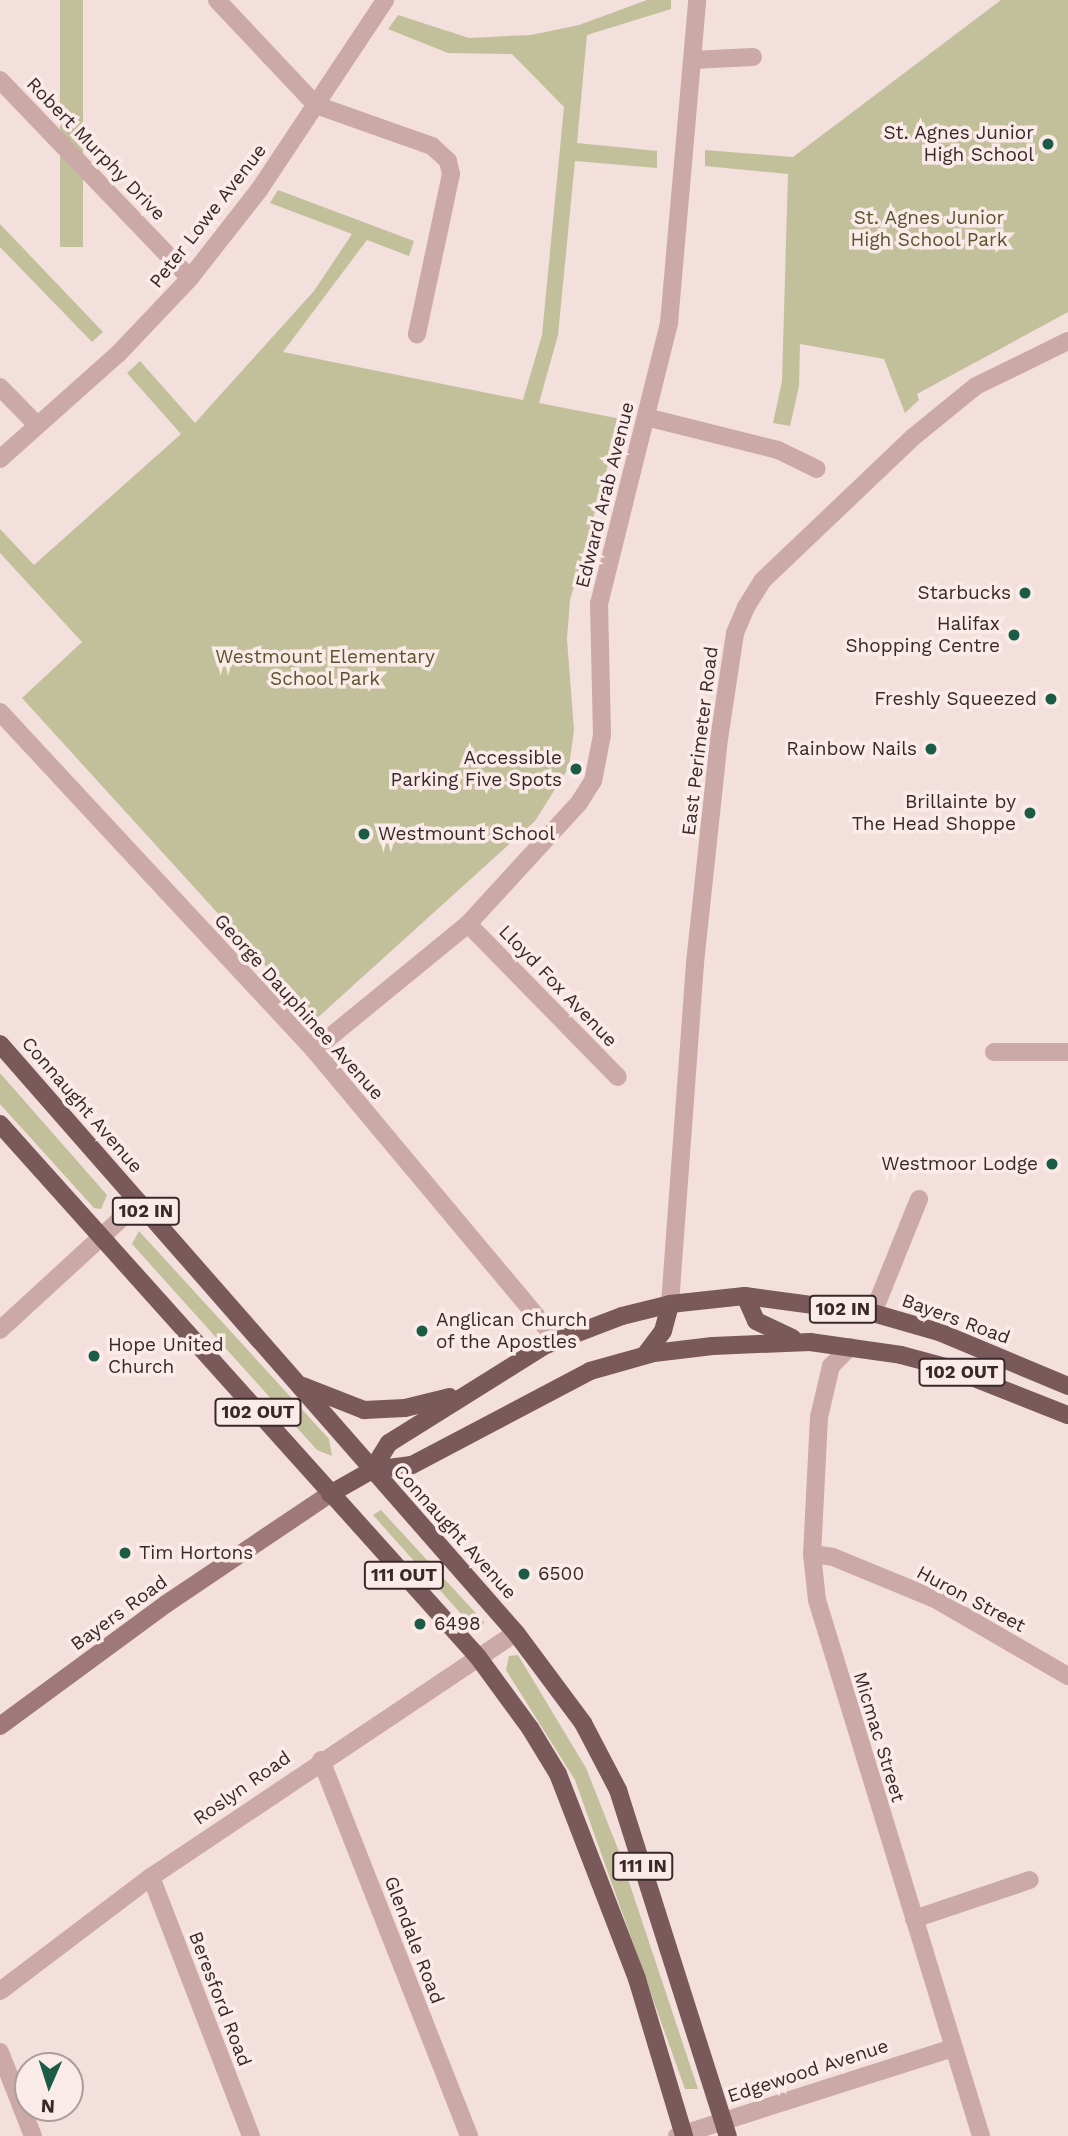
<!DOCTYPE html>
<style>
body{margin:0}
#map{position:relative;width:1068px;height:2136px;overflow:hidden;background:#f3dfdc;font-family:"Work Sans",sans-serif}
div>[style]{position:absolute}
.green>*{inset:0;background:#c2c09b;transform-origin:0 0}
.minor>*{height:18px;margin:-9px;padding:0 9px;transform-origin:9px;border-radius:9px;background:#cba9a7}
.secondary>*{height:18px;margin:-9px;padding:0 9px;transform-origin:9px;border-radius:9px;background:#9f797a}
.primary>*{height:18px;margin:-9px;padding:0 9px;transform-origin:9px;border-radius:9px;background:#7a595b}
.dots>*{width:19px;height:19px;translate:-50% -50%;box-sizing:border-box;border:4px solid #faebe9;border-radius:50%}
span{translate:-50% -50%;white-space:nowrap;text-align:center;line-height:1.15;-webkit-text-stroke:7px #faebe9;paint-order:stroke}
.shield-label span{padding:2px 5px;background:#faebe9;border:2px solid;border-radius:5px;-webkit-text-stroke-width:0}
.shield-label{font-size:18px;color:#382829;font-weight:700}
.poi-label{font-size:19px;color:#382829}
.right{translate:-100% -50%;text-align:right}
.left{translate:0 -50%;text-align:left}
.street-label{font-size:19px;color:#382829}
.park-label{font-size:19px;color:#57552b}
.north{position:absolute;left:14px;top:2052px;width:70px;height:70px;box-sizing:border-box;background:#faebe9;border:2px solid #ac9d9c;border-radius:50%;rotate:183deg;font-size:19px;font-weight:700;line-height:28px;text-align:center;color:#382829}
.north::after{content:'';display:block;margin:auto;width:24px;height:32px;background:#1c5b45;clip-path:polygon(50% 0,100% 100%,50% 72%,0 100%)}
</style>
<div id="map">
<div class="green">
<div style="left:60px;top:0;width:23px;height:247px"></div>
<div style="clip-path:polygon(647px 0,671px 0,671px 9px,587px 35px,577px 143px,657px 151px,657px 168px,575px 161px,558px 335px,539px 403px,621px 419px,570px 600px,567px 639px,574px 730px,569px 767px,535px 821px,315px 1020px,22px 698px,82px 642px,0 553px,0 529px,34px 565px,181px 434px,127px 373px,140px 361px,195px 423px,314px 291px,352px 234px,270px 203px,278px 190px,414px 241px,409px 256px,367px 240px,283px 352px,523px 400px,542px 335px,564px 107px,512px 54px,448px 53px,388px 29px,398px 15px,469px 38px,531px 35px,579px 25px)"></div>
<div style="clip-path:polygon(1001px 0,1068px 0,1068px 312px,917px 394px,919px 400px,905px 413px,884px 359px,800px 344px,799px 386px,790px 426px,773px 423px,782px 381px,788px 174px,705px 166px,705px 150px,793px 157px)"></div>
<div style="clip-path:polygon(0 224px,103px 332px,92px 342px,0 247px)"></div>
<div style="clip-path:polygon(0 1073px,107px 1195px,101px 1209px,94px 1208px,0 1104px)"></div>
<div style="clip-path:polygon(139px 1231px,329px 1439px,332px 1456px,317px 1450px,132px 1244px)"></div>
<div style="clip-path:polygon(381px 1510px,484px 1622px,482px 1628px,471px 1625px,373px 1515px)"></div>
<div style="clip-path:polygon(518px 1655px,586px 1768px,618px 1849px,698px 2089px,685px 2089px,575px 1780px,506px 1670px,509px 1656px)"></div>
</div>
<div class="minor">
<div style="left:217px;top:0;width:144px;rotate:46.7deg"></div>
<div style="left:316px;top:105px;width:123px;rotate:19.5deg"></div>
<div style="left:432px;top:146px;width:22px;rotate:43deg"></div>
<div style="left:448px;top:161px;width:13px;rotate:77deg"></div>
<div style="left:451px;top:174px;width:164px;rotate:102deg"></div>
<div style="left:692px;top:60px;width:61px;rotate:-2.8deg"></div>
<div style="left:0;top:80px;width:274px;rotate:46.2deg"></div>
<div style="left:0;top:387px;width:50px;rotate:45.8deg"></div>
<div style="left:646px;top:417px;width:136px;rotate:14deg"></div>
<div style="left:778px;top:450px;width:43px;rotate:26deg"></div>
<div style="left:0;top:459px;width:158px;rotate:-41.7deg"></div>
<div style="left:118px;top:354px;width:105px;rotate:-46.5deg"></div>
<div style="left:190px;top:278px;width:112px;rotate:-51.9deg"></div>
<div style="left:259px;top:190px;width:228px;rotate:-56.4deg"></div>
<div style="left:0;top:712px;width:461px;rotate:47.1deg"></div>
<div style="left:314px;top:1050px;width:377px;rotate:50.1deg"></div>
<div style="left:468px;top:924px;width:214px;rotate:45.6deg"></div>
<div style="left:314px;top:1050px;width:199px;rotate:-39.3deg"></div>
<div style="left:468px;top:924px;width:164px;rotate:-47.5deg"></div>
<div style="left:579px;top:803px;width:26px;rotate:-58deg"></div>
<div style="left:593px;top:781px;width:47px;rotate:-78.9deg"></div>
<div style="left:602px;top:735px;width:131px;rotate:-91.3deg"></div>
<div style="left:599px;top:604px;width:290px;rotate:-76deg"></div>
<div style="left:669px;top:323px;width:324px;rotate:-85deg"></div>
<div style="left:994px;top:1052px;width:74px"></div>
<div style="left:670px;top:1304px;width:342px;rotate:-85.8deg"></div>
<div style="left:695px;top:963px;width:225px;rotate:-83.9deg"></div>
<div style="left:719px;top:739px;width:107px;rotate:-81.4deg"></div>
<div style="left:735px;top:633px;width:28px;rotate:-67deg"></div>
<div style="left:746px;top:607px;width:31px;rotate:-58deg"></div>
<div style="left:762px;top:581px;width:207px;rotate:-43.6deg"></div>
<div style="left:912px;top:438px;width:82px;rotate:-39.1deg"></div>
<div style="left:976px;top:386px;width:102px;rotate:-26.1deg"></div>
<div style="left:873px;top:1313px;width:123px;rotate:-68deg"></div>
<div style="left:0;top:1330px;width:189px;rotate:-42.6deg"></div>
<div style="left:850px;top:1347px;width:27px;rotate:135deg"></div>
<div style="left:831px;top:1366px;width:52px;rotate:103.2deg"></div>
<div style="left:819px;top:1417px;width:137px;rotate:92.9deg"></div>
<div style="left:812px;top:1554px;width:46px;rotate:83.8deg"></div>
<div style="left:817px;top:1600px;width:561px;rotate:72.99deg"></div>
<div style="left:812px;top:1554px;width:21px;rotate:8deg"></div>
<div style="left:833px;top:1557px;width:110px;rotate:22.4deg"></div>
<div style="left:935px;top:1599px;width:154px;rotate:30.1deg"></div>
<div style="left:321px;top:1760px;width:404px;rotate:68.5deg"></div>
<div style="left:151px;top:1877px;width:278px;rotate:68.9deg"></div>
<div style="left:914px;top:1919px;width:122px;rotate:-18.6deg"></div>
<div style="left:0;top:1991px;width:189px;rotate:-37.1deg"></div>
<div style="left:151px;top:1877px;width:439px;rotate:-33.8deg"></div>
<div style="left:0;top:2052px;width:90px;rotate:68.6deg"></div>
<div style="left:677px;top:2136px;width:290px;rotate:-17.7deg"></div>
</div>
<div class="secondary">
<div style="left:0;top:1726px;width:206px;rotate:-36.3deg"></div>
<div style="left:166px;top:1604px;width:197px;rotate:-33.9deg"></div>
</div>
<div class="primary">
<div style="left:0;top:1044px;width:783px;rotate:48.78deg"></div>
<div style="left:516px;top:1633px;width:112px;rotate:53.3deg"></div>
<div style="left:583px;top:1723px;width:76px;rotate:62.4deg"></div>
<div style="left:618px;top:1790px;width:363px;rotate:72.4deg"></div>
<div style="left:0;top:1124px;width:716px;rotate:48.11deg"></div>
<div style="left:478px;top:1657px;width:88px;rotate:53.8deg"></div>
<div style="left:530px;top:1728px;width:54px;rotate:58.7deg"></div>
<div style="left:558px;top:1774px;width:220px;rotate:68.9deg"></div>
<div style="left:637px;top:1979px;width:164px;rotate:73.3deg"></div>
<div style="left:745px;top:1296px;width:27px;rotate:66deg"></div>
<div style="left:756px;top:1321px;width:40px;rotate:25deg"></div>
<div style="left:645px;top:1355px;width:30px;rotate:-53deg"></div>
<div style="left:663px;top:1331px;width:28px;rotate:-75deg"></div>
<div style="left:303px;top:1386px;width:66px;rotate:21.5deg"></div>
<div style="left:364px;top:1410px;width:41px;rotate:-2.8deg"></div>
<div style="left:405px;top:1408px;width:46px;rotate:-13.7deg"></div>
<div style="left:372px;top:1470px;width:32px;rotate:-58deg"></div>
<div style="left:389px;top:1443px;width:185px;rotate:-32deg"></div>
<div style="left:546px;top:1345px;width:81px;rotate:-20.9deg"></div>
<div style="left:622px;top:1316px;width:49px;rotate:-14deg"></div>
<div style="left:670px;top:1304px;width:75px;rotate:-6.1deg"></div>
<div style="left:745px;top:1296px;width:129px;rotate:7.6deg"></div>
<div style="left:873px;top:1313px;width:69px;rotate:16.1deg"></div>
<div style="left:939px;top:1332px;width:140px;rotate:22.7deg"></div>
<div style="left:330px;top:1494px;width:48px;rotate:-29.7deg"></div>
<div style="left:372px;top:1470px;width:40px;rotate:-7.1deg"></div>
<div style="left:412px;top:1465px;width:201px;rotate:-27.8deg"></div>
<div style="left:590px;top:1371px;width:66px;rotate:-15.7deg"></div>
<div style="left:654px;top:1353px;width:59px;rotate:-6.8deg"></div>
<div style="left:713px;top:1346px;width:97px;rotate:-2.4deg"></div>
<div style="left:810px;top:1342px;width:92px;rotate:8.1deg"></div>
<div style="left:901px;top:1355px;width:47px;rotate:14.9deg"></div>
<div style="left:946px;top:1367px;width:131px;rotate:21.5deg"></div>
</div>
<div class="dots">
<div style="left:1048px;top:144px;background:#1c5b45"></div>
<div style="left:1025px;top:593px;background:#1c5b45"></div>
<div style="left:1014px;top:635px;background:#1c5b45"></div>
<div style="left:1051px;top:699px;background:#1c5b45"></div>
<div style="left:931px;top:749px;background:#1c5b45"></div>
<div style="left:576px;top:769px;background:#1c5b45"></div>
<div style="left:1030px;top:813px;background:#1c5b45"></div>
<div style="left:364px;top:834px;background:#1c5b45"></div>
<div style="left:1052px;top:1164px;background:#1c5b45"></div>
<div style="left:422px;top:1331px;background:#1c5b45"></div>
<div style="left:94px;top:1356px;background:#1c5b45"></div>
<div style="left:125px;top:1553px;background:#1c5b45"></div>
<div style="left:524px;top:1574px;background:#1c5b45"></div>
<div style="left:420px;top:1624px;background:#1c5b45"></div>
</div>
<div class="shield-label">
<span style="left:146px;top:1211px">102 IN</span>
<span style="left:843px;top:1309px">102 IN</span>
<span style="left:962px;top:1372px">102 OUT</span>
<span style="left:258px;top:1412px">102 OUT</span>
<span style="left:404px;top:1575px">111 OUT</span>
<span style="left:643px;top:1866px">111 IN</span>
</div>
<div class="poi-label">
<span class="right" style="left:1034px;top:144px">St. Agnes Junior<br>High School</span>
<span class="right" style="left:1011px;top:593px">Starbucks</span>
<span class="right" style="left:1000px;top:635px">Halifax<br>Shopping Centre</span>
<span class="right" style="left:1037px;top:699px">Freshly Squeezed</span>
<span class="right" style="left:917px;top:749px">Rainbow Nails</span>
<span class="right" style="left:562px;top:769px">Accessible<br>Parking Five Spots</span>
<span class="right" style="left:1016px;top:813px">Brillainte by<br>The Head Shoppe</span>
<span class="left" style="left:378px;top:834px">Westmount School</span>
<span class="right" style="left:1038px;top:1164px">Westmoor Lodge</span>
<span class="left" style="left:436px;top:1331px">Anglican Church<br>of the Apostles</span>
<span class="left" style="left:108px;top:1356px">Hope United<br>Church</span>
<span class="left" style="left:139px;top:1553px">Tim Hortons</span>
<span class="left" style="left:538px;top:1574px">6500</span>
<span class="left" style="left:434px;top:1624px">6498</span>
</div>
<div class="street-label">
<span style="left:96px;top:149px;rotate:46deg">Robert Murphy Drive</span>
<span style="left:208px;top:216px;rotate:-52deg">Peter Lowe Avenue</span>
<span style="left:605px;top:495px;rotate:-76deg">Edward Arab Avenue</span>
<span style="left:700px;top:741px;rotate:-83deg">East Perimeter Road</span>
<span style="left:558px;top:986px;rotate:46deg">Lloyd Fox Avenue</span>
<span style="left:299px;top:1007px;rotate:48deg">George Dauphinee Avenue</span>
<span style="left:82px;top:1105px;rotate:49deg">Connaught Avenue</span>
<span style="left:956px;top:1319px;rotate:20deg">Bayers Road</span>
<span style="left:455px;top:1532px;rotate:48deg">Connaught Avenue</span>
<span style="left:971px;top:1599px;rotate:28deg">Huron Street</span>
<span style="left:119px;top:1613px;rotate:-36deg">Bayers Road</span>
<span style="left:879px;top:1737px;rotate:73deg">Micmac Street</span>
<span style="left:242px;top:1788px;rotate:-35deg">Roslyn Road</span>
<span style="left:414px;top:1940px;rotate:69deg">Glendale Road</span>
<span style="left:220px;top:1999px;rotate:69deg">Beresford Road</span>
<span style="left:808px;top:2071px;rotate:-18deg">Edgewood Avenue</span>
</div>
<div class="park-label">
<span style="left:929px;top:229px">St. Agnes Junior<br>High School Park</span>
<span style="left:325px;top:668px">Westmount Elementary<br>School Park</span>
</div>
<div class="north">N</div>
</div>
